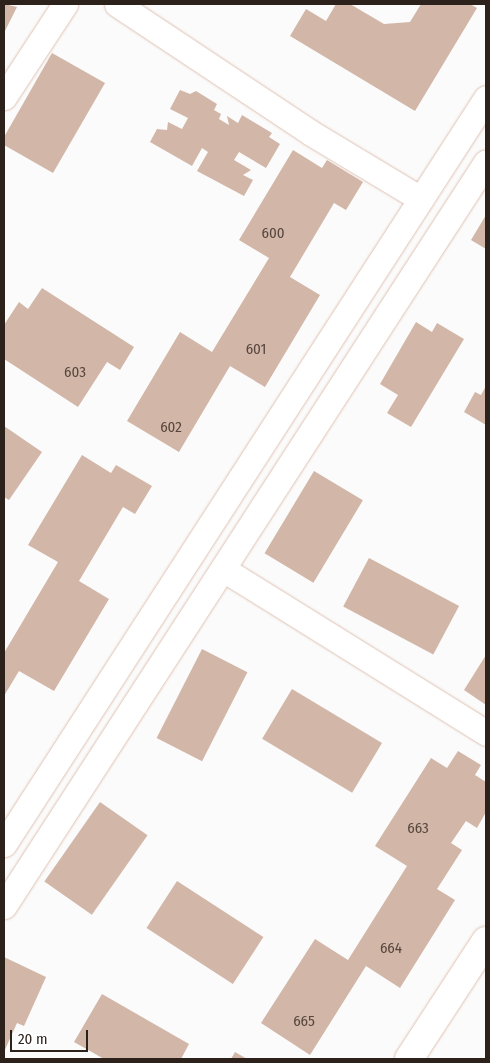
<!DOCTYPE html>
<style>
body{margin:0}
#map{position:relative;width:490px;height:1063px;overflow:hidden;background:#fbfbfb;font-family:"Fira Sans Condensed",sans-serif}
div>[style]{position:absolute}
.building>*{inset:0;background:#d2b6a7;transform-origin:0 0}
.roads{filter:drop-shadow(0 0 1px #dec2b3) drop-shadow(0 0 1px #dec2b3)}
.minor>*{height:25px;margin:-12.5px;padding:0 12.5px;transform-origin:12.5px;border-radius:12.5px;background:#fff}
.tertiary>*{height:28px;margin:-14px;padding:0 14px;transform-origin:14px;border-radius:14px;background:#fff}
span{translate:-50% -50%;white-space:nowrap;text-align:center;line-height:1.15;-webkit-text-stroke:5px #fff;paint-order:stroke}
.number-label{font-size:15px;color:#56463e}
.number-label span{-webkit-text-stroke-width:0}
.frame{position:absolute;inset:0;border:5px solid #2c211b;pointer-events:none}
.scale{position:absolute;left:10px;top:1030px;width:78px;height:22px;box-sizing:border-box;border:2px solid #2c211b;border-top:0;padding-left:6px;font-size:15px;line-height:18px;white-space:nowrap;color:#2c211b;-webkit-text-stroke:4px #fff;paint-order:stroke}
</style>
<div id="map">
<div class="building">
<div style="clip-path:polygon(4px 4px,17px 7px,4px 33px)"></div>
<div style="clip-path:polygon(336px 4px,350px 4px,384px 24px,410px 22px,421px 4px,470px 4px,477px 8px,415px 111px,290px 36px,306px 9px,326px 21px)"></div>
<div style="clip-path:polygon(52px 53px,105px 83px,53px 173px,4px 145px,4px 137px)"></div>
<div style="clip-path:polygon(180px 90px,190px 94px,196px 91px,217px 104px,214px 110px,221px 114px,219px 119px,229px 125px,227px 116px,238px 123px,242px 115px,272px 133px,269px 137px,280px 144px,266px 168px,239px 152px,234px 160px,251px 170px,243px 175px,253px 180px,244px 196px,197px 171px,208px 152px,202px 148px,192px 166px,150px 142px,157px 129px,167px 130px,168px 122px,182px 129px,188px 118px,170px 109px)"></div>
<div style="clip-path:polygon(293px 150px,322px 168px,327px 160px,363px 182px,346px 210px,334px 203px,290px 277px,320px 295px,265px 387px,230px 366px,179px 452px,127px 421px,180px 332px,212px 352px,269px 258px,239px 240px)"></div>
<div style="clip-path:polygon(486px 215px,486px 249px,471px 240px)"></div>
<div style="clip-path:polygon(42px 288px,134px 347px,120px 370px,107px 362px,78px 407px,4px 359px,4px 325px,19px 302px,28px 309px)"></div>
<div style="clip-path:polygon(416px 322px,432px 332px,437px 323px,464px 339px,411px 427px,387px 413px,398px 395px,380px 384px)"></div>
<div style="clip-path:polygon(486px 386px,486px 425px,464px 412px,475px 392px,481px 395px)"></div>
<div style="clip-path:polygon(4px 426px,42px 452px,9px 500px,4px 497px)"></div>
<div style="clip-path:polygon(82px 455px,111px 473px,116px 465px,152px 486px,135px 514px,123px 507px,79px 581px,109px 599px,54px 691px,19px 671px,4px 696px,4px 653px,58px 562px,28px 545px)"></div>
<div style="left:314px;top:471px;width:57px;height:96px;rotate:31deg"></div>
<div style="left:369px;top:558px;width:102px;height:55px;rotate:28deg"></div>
<div style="left:202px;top:649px;width:51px;height:100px;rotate:27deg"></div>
<div style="clip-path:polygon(486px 655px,486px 705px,464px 690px)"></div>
<div style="left:292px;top:689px;width:105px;height:58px;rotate:31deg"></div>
<div style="clip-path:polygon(458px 751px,481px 765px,475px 775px,486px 782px,486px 812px,477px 828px,466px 821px,451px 843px,462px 850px,437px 889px,455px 900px,400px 988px,366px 966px,310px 1055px,261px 1023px,315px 939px,348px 960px,407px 866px,375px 846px,431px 758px,447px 768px)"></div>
<div style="left:100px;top:802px;width:58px;height:97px;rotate:35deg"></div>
<div style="left:177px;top:881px;width:103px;height:56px;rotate:33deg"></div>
<div style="clip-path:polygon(4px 957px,46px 977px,24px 1026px,17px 1023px,4px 1052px)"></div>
<div style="clip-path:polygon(102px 994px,189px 1044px,181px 1059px,104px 1059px,74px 1042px)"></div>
<div style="clip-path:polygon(235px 1052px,247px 1059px,231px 1059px)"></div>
</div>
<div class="roads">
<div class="minor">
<div style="left:117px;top:4px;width:233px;rotate:33.6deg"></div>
<div style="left:311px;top:133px;width:128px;rotate:31deg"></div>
<div style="left:4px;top:97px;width:111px;rotate:-56.7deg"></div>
<div style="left:223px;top:569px;width:310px;rotate:31.9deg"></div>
<div style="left:4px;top:844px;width:888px;rotate:-57.13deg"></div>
<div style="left:4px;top:906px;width:886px;rotate:-57.06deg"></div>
</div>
<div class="tertiary">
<div style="left:409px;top:1059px;width:141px;rotate:-56.9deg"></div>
</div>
</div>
<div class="number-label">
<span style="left:273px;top:234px">600</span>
<span style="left:256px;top:350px">601</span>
<span style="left:75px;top:373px">603</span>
<span style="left:171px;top:428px">602</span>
<span style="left:418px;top:829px">663</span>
<span style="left:391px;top:949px">664</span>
<span style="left:304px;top:1022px">665</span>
</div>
<div class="frame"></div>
<div class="scale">20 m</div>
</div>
